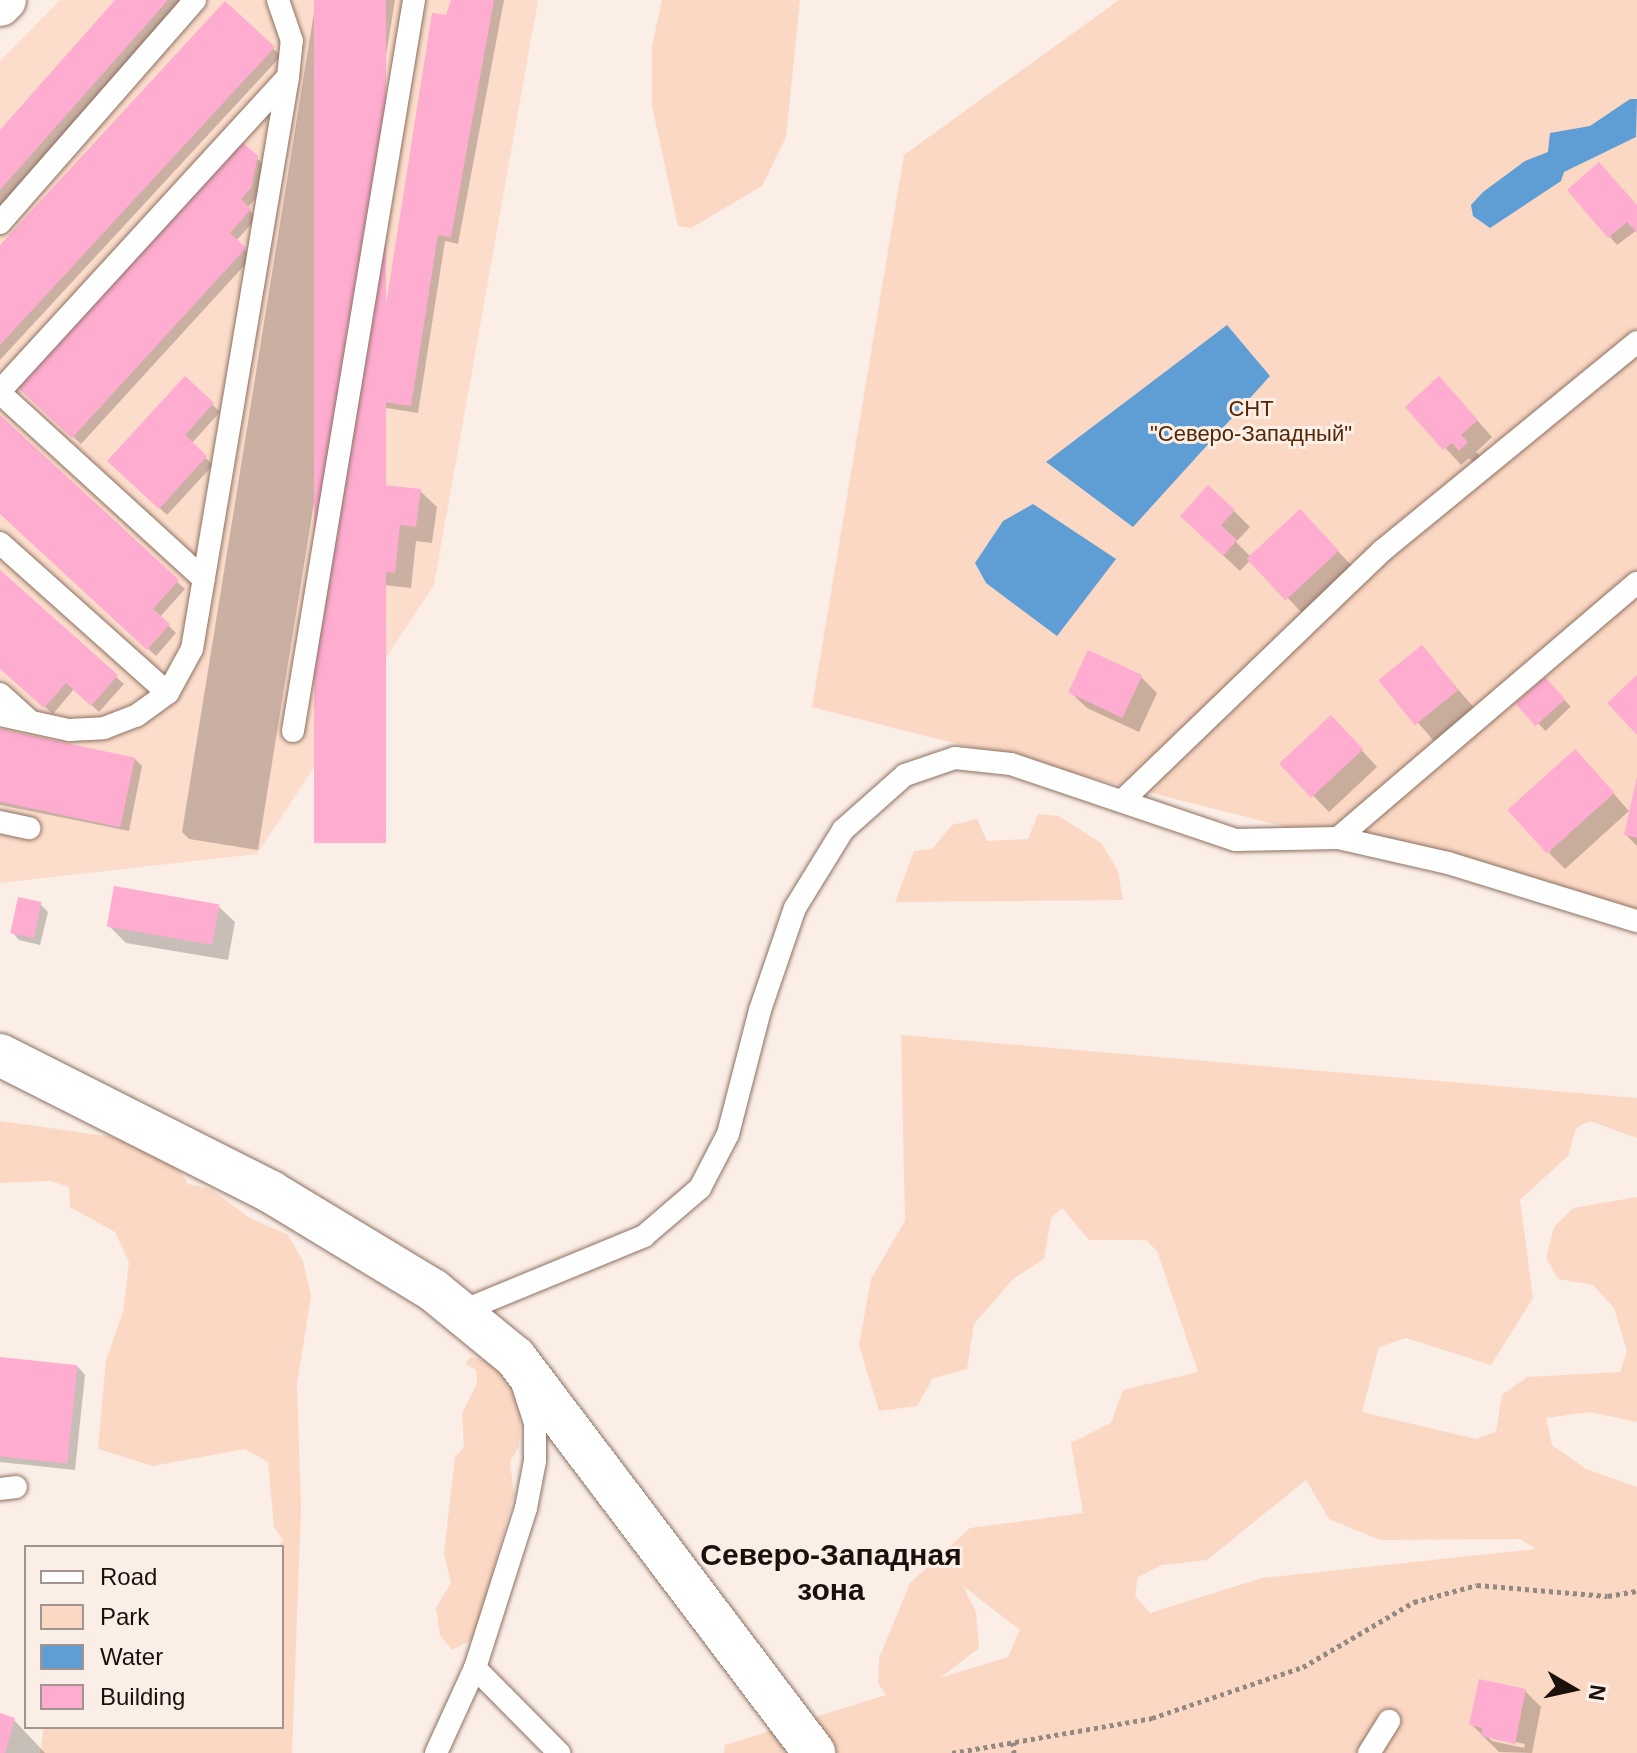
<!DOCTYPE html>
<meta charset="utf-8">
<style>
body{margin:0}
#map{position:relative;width:1637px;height:1753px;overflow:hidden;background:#fbeee7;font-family:Helvetica,sans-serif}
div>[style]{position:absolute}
.built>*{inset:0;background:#fcddcc}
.green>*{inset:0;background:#fbd8c4}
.water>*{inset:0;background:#5f9dd5}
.shadow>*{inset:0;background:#0003;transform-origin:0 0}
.building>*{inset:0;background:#feacd0;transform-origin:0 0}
.path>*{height:5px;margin-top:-2.5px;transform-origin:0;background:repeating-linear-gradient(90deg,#948882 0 4px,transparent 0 8px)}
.roads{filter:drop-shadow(0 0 2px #8d7161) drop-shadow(0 0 2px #8d7161)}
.lane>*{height:22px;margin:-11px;padding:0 11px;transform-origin:11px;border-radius:11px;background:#fff}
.street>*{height:42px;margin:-21px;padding:0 21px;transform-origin:21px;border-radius:21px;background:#fff}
span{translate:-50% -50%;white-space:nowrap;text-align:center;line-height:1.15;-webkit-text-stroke:6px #fbeee7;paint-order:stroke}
.park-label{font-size:22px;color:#552704}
.district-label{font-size:30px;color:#1b110b;font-weight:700}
.legend{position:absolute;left:24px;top:1545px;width:260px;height:184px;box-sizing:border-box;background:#fbeee7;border:2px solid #a1968f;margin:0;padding:10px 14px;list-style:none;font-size:24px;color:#1b110b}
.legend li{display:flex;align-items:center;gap:16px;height:40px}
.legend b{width:40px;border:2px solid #a1968f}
.north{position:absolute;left:1533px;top:1649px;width:80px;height:80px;-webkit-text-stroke:6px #fbeee7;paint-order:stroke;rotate:99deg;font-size:22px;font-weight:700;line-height:32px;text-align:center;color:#1b110b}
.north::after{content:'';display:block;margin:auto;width:28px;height:36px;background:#1b110b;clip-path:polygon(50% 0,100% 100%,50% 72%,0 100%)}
</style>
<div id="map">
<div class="built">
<div style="clip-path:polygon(60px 0,538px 0,434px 585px,257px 854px,0 883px,0 61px)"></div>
</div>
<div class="green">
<div style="clip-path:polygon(662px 0,800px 0,786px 137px,762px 186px,691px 228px,678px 226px,652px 106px,652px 46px)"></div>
<div style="clip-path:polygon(1119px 0,1637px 0,1637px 916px,812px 707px,904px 155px)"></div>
<div style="clip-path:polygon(1038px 814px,1059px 816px,1102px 844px,1118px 871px,1123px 900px,895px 902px,914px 851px,932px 849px,952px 825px,977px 819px,987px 841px,1028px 839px)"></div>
<div style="clip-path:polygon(evenodd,901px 1035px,1637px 1098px,1637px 1138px,1590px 1121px,1576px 1128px,1568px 1156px,1520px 1200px,1533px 1298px,1491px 1365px,1406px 1338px,1379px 1347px,1362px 1412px,1476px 1439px,1496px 1432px,1502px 1395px,1527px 1377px,1620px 1372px,1627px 1351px,1614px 1308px,1593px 1285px,1558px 1279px,1546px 1258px,1554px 1227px,1573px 1208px,1637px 1197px,1637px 1422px,1589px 1412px,1546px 1418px,1552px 1445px,1586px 1469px,1637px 1487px,1637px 1753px,724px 1753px,725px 1745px,886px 1695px,878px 1683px,879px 1658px,910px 1583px,970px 1528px,1083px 1513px,1071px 1443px,1111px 1423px,1123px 1390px,1198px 1372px,1157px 1251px,1146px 1240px,1089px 1240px,1062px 1208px,1051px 1218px,1044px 1259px,1013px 1279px,974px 1324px,967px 1369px,933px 1378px,917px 1406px,879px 1411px,859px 1345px,871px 1279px,905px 1221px,901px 1035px,1306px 1480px,1329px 1519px,1380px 1540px,1520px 1539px,1536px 1549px,1262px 1578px,1150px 1613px,1135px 1596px,1138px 1577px,1162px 1565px,1207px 1560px,1306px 1480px,901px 1035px,963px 1586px,1020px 1630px,1008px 1657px,940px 1678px,979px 1648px,976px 1612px,963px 1586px)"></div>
<div style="clip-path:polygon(0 1121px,128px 1139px,171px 1156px,188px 1184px,211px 1189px,248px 1217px,288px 1235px,303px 1261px,311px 1296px,297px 1384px,301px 1508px,292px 1753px,40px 1753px,44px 1727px,282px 1727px,282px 1547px,274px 1547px,284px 1541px,274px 1527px,268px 1462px,245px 1449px,153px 1466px,98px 1449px,106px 1360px,123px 1312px,129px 1262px,115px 1232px,70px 1207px,69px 1187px,51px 1181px,0 1183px)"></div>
<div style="clip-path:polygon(470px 1357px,491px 1362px,515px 1383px,521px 1410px,519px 1446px,510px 1462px,514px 1494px,475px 1638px,452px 1650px,440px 1635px,436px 1608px,451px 1583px,444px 1553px,455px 1457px,464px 1447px,462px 1414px,477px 1383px,476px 1370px,466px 1364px)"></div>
</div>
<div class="water">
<div style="clip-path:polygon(1630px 99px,1637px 99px,1636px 137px,1564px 172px,1561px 181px,1490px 228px,1473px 216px,1471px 205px,1483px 192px,1525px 161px,1548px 152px,1550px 133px,1590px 126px)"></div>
<div style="clip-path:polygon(1227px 325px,1270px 376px,1133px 527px,1046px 462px)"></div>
<div style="clip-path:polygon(1033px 504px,1116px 559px,1057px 636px,986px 583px,975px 563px,1003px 521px)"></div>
</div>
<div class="shadow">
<div style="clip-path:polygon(118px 0,182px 0,0 206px,0 133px)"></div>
<div style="clip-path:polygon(316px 0,395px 0,258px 850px,189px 839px,182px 832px)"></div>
<div style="clip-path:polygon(453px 0,504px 0,458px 244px,445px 241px,418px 413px,380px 407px,373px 399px)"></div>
<div style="clip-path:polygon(225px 3px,281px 56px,0 360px,0 248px)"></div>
<div style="clip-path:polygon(242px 144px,264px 165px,258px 196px,247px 208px,257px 218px,236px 241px,252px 257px,81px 444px,20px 387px)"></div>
<div style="clip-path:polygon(1569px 190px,1637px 207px,1637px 230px,1617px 245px)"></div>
<div style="clip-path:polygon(185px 379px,220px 412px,191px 444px,213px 465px,167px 515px,110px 461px)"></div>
<div style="clip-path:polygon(1455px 395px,1492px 437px,1476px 452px,1483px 459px,1476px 465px,1469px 458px,1461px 465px,1408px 407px)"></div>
<div style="clip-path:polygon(0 418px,185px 589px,160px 617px,176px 633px,156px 656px,0 512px)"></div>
<div style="clip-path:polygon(420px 491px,437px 507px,432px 543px,416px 541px,411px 588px,363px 583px,347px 566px)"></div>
<div style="clip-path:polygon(1234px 511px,1250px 527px,1236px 542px,1251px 557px,1316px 528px,1354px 568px,1304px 615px,1251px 559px,1240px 571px,1198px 532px)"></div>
<div style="clip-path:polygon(0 572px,124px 684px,99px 712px,74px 689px,53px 714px,0 667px)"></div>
<div style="left:1422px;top:648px;width:79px;height:52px;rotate:49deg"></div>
<div style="clip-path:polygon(1141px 677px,1157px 693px,1139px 732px,1087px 708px,1070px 692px)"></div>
<div style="left:1545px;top:680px;width:37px;height:35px;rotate:46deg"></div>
<div style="clip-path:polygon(0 731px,134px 758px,142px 766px,129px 831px,0 805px)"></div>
<div style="clip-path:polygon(1347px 734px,1377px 767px,1329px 812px,1282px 763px)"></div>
<div style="clip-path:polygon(1591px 768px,1629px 811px,1565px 869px,1549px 853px)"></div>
<div style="clip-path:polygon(1637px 780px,1637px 846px,1626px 835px)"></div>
<div style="clip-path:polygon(40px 904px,48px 912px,40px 945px,19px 940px,12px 932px)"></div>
<div style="clip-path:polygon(218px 906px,235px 922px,228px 960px,126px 943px,110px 927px)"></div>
<div style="clip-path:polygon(0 1358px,78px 1367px,85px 1375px,75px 1470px,0 1462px)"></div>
<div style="clip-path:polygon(evenodd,1525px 1691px,1541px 1707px,1532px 1753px,1499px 1752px,1471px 1724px,1525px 1691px,1487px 1736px,1525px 1744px,1524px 1748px,1492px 1741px,1487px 1736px)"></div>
<div style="clip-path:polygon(0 1716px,14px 1720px,45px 1753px,0 1753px)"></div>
</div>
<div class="building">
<div style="clip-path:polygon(115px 0,168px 0,0 190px,0 130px)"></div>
<div style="left:314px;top:0;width:72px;height:843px"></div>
<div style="clip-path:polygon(451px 0,494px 0,451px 237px,438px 235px,411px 406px,371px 400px,432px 13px,446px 15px)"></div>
<div style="clip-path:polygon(225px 1px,275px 47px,0 345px,0 245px)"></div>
<div style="clip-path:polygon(242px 142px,258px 156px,251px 188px,241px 199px,251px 209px,230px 233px,246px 248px,72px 438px,17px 387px)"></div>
<div style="clip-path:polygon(1599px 162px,1637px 205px,1637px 233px,1627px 222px,1608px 238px,1567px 190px)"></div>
<div style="clip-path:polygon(185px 376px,214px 403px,185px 435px,207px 456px,159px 509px,107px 461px)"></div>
<div style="clip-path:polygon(1439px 376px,1478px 420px,1461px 435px,1468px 442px,1459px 451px,1452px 443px,1443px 450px,1405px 407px)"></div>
<div style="clip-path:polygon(0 415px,179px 580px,153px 609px,170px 624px,147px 650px,0 514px)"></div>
<div style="clip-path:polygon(355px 482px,421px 489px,416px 527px,400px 525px,395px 573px,345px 567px)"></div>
<div style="clip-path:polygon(1208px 485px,1235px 510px,1221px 525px,1237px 540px,1223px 556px,1180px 516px)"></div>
<div style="left:1300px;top:509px;width:57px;height:73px;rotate:47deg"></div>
<div style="clip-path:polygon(0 570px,118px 675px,91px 706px,66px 683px,44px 708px,0 669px)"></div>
<div style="left:1422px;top:645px;width:58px;height:56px;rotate:51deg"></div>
<div style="left:1088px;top:650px;width:60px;height:47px;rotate:25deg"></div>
<div style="clip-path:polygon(1637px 675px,1637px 735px,1607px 703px)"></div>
<div style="left:1545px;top:677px;width:30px;height:40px;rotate:48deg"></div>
<div style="left:1331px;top:715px;width:47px;height:71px;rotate:47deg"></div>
<div style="left:0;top:729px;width:138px;height:71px;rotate:12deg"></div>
<div style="left:1575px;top:749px;width:59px;height:91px;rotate:48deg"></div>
<div style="clip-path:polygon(1637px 777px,1637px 838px,1624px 835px)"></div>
<div style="left:114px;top:886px;width:107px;height:41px;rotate:10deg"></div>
<div style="left:18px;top:897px;width:24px;height:37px;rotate:12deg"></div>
<div style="left:0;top:1357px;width:78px;height:99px;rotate:6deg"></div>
<div style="clip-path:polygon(1479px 1679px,1526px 1689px,1515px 1744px,1481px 1736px,1482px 1728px,1469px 1725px)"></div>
<div style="clip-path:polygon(0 1713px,15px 1718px,5px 1753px,0 1753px)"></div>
</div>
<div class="path">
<div style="left:1013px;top:1742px;width:11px;rotate:85deg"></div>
<div style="left:952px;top:1753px;width:203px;rotate:-9.9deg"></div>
<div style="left:1152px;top:1718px;width:159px;rotate:-18.7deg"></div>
<div style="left:1303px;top:1667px;width:129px;rotate:-30.4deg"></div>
<div style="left:1414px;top:1602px;width:65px;rotate:-15.1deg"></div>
<div style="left:1477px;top:1585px;width:131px;rotate:4.8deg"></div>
<div style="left:1608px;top:1596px;width:29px;rotate:-10deg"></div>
</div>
<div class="roads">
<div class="lane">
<div style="left:0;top:223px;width:296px;rotate:-48.8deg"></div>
<div style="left:0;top:391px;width:425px;rotate:-47.5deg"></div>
<div style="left:0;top:393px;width:276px;rotate:42.4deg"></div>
<div style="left:0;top:543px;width:225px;rotate:41.8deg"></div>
<div style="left:0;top:694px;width:39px;rotate:42deg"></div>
<div style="left:0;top:715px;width:71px;rotate:12.3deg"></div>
<div style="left:69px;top:730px;width:35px;rotate:-3deg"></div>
<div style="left:104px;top:728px;width:34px;rotate:-21deg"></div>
<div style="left:136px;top:716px;width:39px;rotate:-36deg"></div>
<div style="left:168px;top:693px;width:50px;rotate:-61.4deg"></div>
<div style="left:192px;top:649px;width:580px;rotate:-80.47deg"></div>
<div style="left:288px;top:77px;width:36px;rotate:-84deg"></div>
<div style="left:292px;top:41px;width:43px;rotate:-108.9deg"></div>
<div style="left:293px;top:731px;width:741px;rotate:-80.6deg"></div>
<div style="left:1122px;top:801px;width:362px;rotate:-43.9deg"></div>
<div style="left:1383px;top:550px;width:328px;rotate:-39.3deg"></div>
<div style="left:0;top:822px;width:30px;rotate:12deg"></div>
<div style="left:1338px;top:838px;width:393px;rotate:-40.5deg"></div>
<div style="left:460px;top:1312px;width:199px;rotate:-22.4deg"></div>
<div style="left:644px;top:1236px;width:74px;rotate:-40.6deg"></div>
<div style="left:700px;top:1188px;width:61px;rotate:-62.6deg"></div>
<div style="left:728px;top:1134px;width:128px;rotate:-75.5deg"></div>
<div style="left:760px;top:1010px;width:108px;rotate:-71.1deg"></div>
<div style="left:795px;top:908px;width:92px;rotate:-58.4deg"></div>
<div style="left:843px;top:830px;width:83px;rotate:-41.6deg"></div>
<div style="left:905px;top:775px;width:53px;rotate:-18.8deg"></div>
<div style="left:955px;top:758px;width:56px;rotate:6.1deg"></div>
<div style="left:1011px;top:764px;width:237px;rotate:18.7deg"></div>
<div style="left:1236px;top:840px;width:102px;rotate:-1.1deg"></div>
<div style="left:1338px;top:838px;width:113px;rotate:12.8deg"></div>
<div style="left:1448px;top:863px;width:198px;rotate:17.1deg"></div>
<div style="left:0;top:1489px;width:16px;rotate:-7deg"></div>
<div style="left:475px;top:1668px;width:120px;rotate:45.3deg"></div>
<div style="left:436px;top:1753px;width:94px;rotate:-65.4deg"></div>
<div style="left:475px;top:1668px;width:168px;rotate:-72.3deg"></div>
<div style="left:526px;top:1508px;width:48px;rotate:-79.2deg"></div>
<div style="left:535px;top:1461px;width:38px;rotate:-90deg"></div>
<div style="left:535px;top:1423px;width:40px;rotate:-108deg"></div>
<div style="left:1369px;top:1753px;width:38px;rotate:-58deg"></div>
</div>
<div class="street">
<div style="left:0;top:5px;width:7px;rotate:-45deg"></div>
<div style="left:0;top:1055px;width:304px;rotate:26.8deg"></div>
<div style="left:271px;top:1192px;width:189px;rotate:31.2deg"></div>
<div style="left:433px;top:1290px;width:106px;rotate:39.3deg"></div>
<div style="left:515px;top:1357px;width:496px;rotate:52.9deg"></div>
</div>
</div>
<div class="park-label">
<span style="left:1251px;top:421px">СНТ<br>"Северо-Западный"</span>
</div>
<div class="district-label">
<span style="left:831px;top:1572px">Северо-Западная<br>зона</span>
</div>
<ul class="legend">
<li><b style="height:10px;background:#fff"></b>Road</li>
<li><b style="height:22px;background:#fbd8c4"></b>Park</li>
<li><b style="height:22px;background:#5f9dd5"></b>Water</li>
<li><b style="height:22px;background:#feacd0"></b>Building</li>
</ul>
<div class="north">N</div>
</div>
